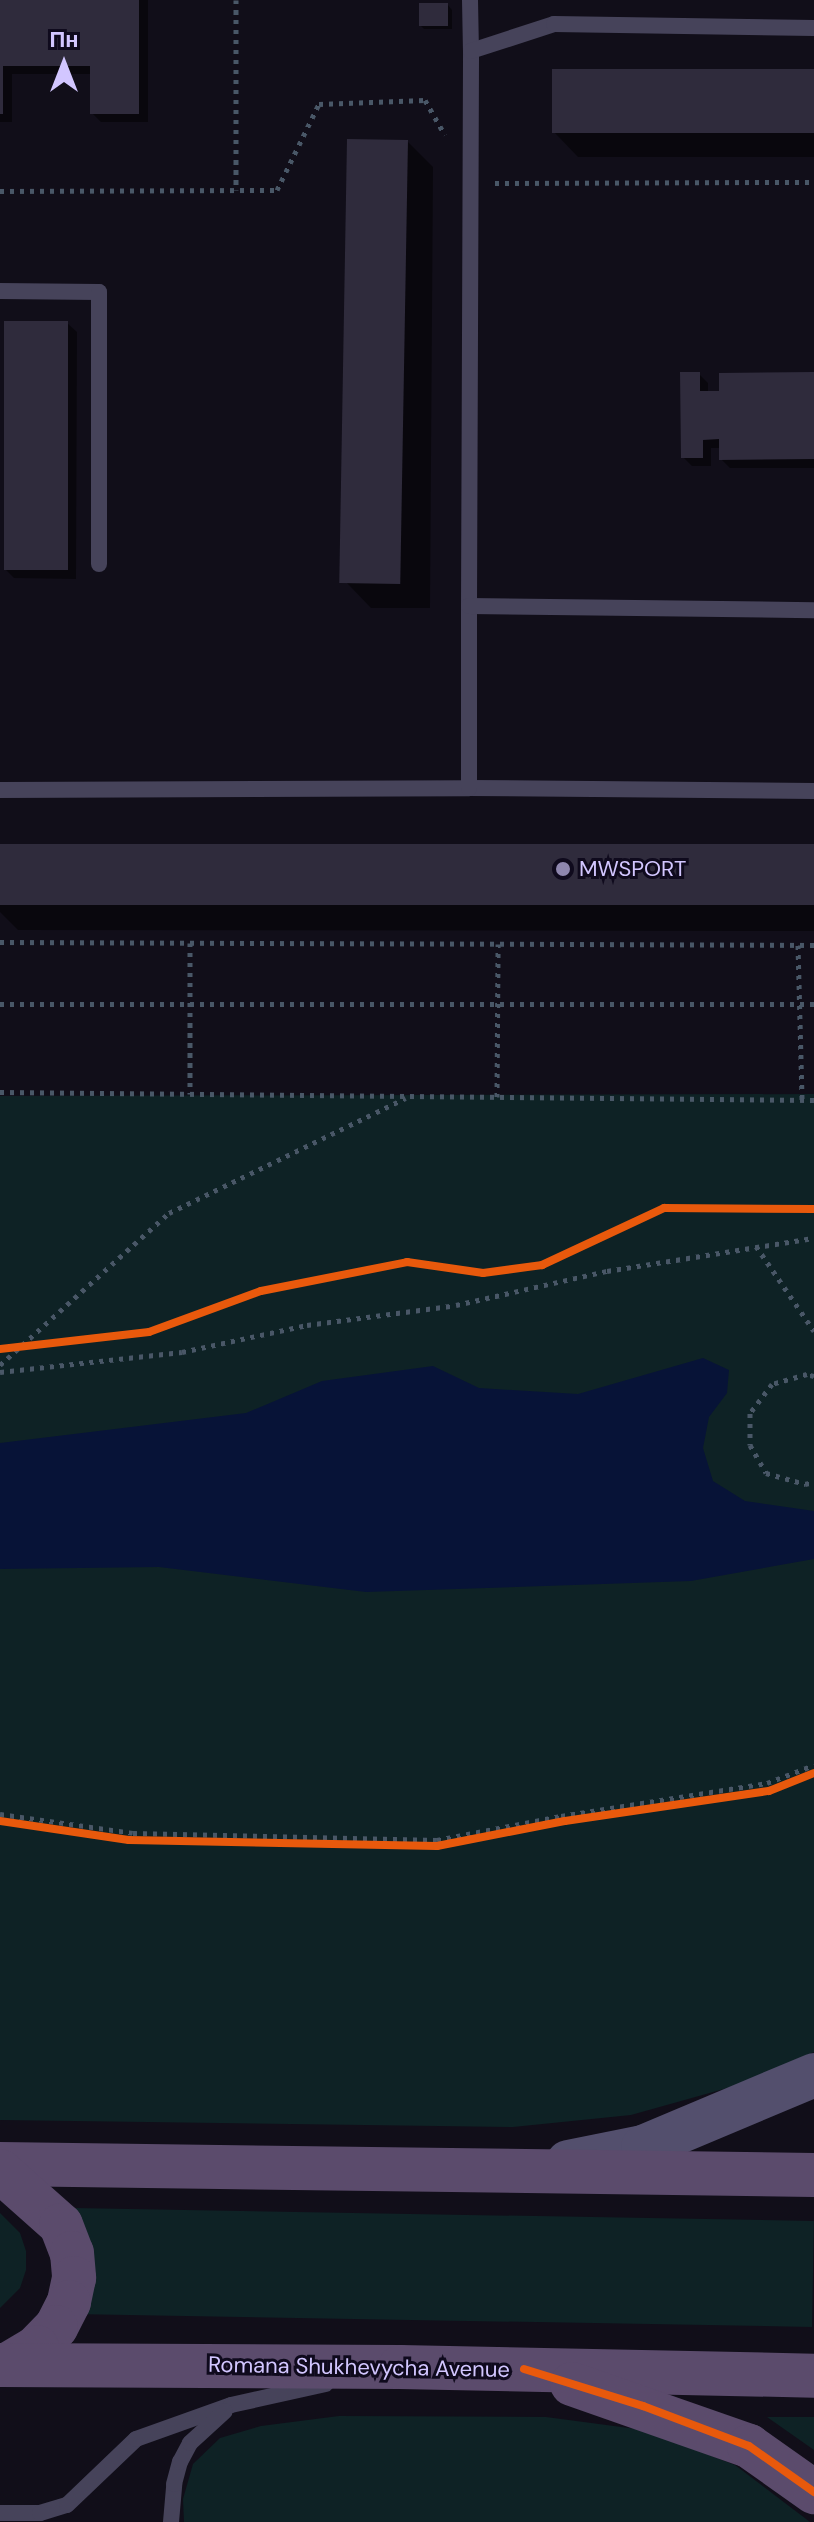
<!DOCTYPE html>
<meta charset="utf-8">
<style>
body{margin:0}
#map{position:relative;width:814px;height:2522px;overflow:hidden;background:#110e19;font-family:"DM Sans",sans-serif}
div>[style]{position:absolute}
.green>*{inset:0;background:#0e2225;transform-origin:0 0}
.water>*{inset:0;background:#071337}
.shadow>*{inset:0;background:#0007}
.building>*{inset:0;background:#2f2b3c;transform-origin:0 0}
.path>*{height:5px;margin-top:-2.5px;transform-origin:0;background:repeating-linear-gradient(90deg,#495767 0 4px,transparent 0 10px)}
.service>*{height:16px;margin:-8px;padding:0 8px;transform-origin:8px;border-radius:8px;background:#46435a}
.secondary>*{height:44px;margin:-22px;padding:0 22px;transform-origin:22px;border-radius:22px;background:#534f6d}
.primary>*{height:44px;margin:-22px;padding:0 22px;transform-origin:22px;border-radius:22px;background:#5b4b6c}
.cycleway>*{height:8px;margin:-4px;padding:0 4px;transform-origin:4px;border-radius:4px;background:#e8590c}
.dots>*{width:22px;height:22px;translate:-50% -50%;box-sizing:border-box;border:4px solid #0f0a1d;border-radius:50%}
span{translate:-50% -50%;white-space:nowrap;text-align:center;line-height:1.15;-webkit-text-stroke:6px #0f0a1d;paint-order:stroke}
.poi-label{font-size:22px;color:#d2c6ff}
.left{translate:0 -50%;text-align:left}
.street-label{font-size:22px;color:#d2c6ff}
.north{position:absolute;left:24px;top:24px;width:80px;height:80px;-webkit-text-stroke:6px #0f0a1d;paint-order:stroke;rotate:0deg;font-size:22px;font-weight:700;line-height:32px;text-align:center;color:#d2c6ff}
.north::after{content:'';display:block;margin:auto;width:28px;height:36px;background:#d2c6ff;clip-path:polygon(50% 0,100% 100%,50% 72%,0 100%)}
</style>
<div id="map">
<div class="green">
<div style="clip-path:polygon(814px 1094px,814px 2052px,731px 2087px,631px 2115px,513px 2127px,0 2120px,0 1096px)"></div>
<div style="left:73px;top:2208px;width:741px;height:106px;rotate:1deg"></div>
<div style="clip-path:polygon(0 2213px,20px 2233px,26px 2251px,26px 2270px,20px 2288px,0 2308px)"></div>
<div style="clip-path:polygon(339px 2416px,546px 2417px,644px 2430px,735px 2465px,810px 2522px,184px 2522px,183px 2499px,193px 2464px,220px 2438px,261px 2426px)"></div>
<div style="clip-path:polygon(767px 2417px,814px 2417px,814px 2450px)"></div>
</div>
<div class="water">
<div style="clip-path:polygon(703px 1358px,729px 1370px,727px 1393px,709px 1417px,703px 1448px,713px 1481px,745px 1501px,814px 1511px,814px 1559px,691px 1581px,366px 1592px,159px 1567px,0 1569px,0 1443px,246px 1413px,322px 1381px,433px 1366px,479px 1388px,578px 1394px)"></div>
</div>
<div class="shadow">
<div style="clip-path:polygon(0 0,148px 0,148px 122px,101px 122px,92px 113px,92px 74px,12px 74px,12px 122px,0 122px)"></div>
<div style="clip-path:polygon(448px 5px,452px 10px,452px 29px,424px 29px,420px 25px)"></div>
<div style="clip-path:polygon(814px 71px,814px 157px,578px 157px,554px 132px)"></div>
<div style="clip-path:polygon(408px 142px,433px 167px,430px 608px,371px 608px,346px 582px)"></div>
<div style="clip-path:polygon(67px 323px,77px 332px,76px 579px,14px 578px,5px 569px)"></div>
<div style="clip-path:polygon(699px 374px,708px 383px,708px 393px,814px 374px,814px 468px,730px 468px,721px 459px,721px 448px,711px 448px,711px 466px,692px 466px,683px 457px)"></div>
<div style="clip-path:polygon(0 846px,814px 848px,814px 931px,18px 930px,0 912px)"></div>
</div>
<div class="building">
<div style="clip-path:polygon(0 0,139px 0,139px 114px,90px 114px,90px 66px,3px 66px,3px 114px,0 114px)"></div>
<div style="left:419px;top:3px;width:29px;height:23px"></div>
<div style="left:552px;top:69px;width:262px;height:64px"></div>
<div style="left:347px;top:139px;width:61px;height:444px;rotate:1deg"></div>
<div style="left:4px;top:321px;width:64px;height:249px"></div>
<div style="clip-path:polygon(680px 372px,700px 372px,700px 391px,719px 391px,719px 373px,814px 372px,814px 459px,719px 460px,719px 439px,703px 440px,703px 458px,681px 458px)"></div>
<div style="left:0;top:844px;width:814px;height:61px"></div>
</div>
<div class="path">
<div style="left:236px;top:0;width:190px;rotate:90deg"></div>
<div style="left:495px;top:183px;width:319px;rotate:-0.2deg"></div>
<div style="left:0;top:191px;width:277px;rotate:-0.2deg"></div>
<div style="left:277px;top:190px;width:96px;rotate:-64deg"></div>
<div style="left:319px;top:104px;width:106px;rotate:-2.2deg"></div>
<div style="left:425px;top:100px;width:40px;rotate:60.3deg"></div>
<div style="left:0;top:942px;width:814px;rotate:0.21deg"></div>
<div style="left:190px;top:943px;width:151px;rotate:90deg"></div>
<div style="left:798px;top:945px;width:155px;rotate:88.5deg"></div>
<div style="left:0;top:1004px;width:814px"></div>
<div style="left:0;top:1092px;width:814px;rotate:0.56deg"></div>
<div style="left:497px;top:1097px;width:153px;rotate:-89.6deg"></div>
<div style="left:756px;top:1246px;width:103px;rotate:55.7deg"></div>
<div style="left:0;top:1365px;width:227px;rotate:-42deg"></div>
<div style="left:169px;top:1213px;width:263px;rotate:-25.9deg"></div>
<div style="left:0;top:1372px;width:183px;rotate:-6.3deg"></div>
<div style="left:182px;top:1352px;width:128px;rotate:-12.2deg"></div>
<div style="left:307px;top:1325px;width:150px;rotate:-7.6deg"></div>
<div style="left:456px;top:1305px;width:155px;rotate:-12.7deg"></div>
<div style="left:607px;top:1271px;width:210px;rotate:-9.1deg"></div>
<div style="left:814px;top:1376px;width:7px;rotate:-164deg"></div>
<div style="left:807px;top:1374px;width:36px;rotate:164deg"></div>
<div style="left:772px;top:1384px;width:36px;rotate:127deg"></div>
<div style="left:750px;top:1413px;width:32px;rotate:90deg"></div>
<div style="left:750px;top:1445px;width:32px;rotate:60deg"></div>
<div style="left:766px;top:1473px;width:41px;rotate:15.8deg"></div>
<div style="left:805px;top:1484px;width:9px;rotate:-13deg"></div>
<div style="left:0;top:1814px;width:134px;rotate:8.1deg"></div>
<div style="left:133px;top:1833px;width:304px;rotate:1.3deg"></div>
<div style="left:437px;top:1840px;width:126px;rotate:-11deg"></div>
<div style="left:561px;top:1816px;width:209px;rotate:-9.1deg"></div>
<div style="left:767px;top:1783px;width:50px;rotate:-21deg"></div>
</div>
<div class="service">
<div style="left:470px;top:0;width:51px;rotate:88.9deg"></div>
<div style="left:0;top:291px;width:99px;rotate:0.6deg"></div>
<div style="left:99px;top:292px;width:272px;rotate:90deg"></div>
<div style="left:469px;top:606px;width:555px;rotate:-89.79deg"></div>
<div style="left:471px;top:51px;width:87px;rotate:-18deg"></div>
<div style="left:554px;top:24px;width:260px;rotate:0.9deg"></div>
<div style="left:469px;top:788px;width:345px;rotate:0.5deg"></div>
<div style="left:0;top:790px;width:469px;rotate:-0.2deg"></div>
<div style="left:469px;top:788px;width:182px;rotate:-90deg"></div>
<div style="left:469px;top:606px;width:345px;rotate:0.7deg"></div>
<div style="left:0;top:2513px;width:40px"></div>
<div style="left:40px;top:2513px;width:28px;rotate:-17deg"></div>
<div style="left:67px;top:2505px;width:95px;rotate:-43.7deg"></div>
<div style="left:136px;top:2439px;width:101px;rotate:-19.7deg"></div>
<div style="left:231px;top:2405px;width:97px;rotate:-12.5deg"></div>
<div style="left:171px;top:2522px;width:38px;rotate:-85deg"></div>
<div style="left:174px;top:2484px;width:23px;rotate:-75deg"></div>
<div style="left:180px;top:2462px;width:21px;rotate:-62deg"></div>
<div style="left:190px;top:2443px;width:47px;rotate:-42.4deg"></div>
</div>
<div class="secondary">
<div style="left:568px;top:2162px;width:76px;rotate:-11.3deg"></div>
<div style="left:643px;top:2147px;width:186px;rotate:-22.8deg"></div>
</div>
<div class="primary">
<div style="left:0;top:2164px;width:814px;rotate:0.77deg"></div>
<div style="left:0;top:2171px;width:81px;rotate:41.5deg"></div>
<div style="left:61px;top:2225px;width:30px;rotate:69deg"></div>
<div style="left:72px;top:2253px;width:25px;rotate:85deg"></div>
<div style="left:74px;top:2278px;width:25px;rotate:102deg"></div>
<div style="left:69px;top:2302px;width:28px;rotate:117deg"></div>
<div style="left:56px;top:2327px;width:28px;rotate:134deg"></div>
<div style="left:37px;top:2347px;width:35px;rotate:149deg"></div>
<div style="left:0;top:2365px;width:400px;rotate:0.3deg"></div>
<div style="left:400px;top:2367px;width:414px;rotate:1.2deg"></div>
<div style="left:572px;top:2384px;width:188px;rotate:19.3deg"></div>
<div style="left:749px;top:2446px;width:80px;rotate:35.3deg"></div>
</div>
<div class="cycleway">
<div style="left:0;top:1349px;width:150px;rotate:-6.5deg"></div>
<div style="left:149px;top:1332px;width:119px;rotate:-20.1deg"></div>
<div style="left:261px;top:1291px;width:149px;rotate:-11.2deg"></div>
<div style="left:407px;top:1262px;width:77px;rotate:8.2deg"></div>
<div style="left:483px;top:1273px;width:60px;rotate:-7.7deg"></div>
<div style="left:542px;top:1265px;width:135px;rotate:-25deg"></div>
<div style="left:664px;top:1208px;width:150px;rotate:0.4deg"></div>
<div style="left:0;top:1821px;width:130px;rotate:8.4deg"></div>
<div style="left:129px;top:1840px;width:308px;rotate:1.1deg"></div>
<div style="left:437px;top:1846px;width:130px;rotate:-11.1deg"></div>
<div style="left:565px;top:1821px;width:206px;rotate:-8.4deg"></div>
<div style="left:769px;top:1791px;width:48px;rotate:-21.8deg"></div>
<div style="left:524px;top:2369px;width:125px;rotate:17.3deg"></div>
<div style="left:643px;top:2406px;width:113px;rotate:20.7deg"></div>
<div style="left:749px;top:2446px;width:80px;rotate:35.3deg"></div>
</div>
<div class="dots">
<div style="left:563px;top:869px;background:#8e86ae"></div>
</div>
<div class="poi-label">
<span class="left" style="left:579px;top:869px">MWSPORT</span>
</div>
<div class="street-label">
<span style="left:359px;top:2367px;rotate:1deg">Romana Shukhevycha Avenue</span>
</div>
<div class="north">Пн</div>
</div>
